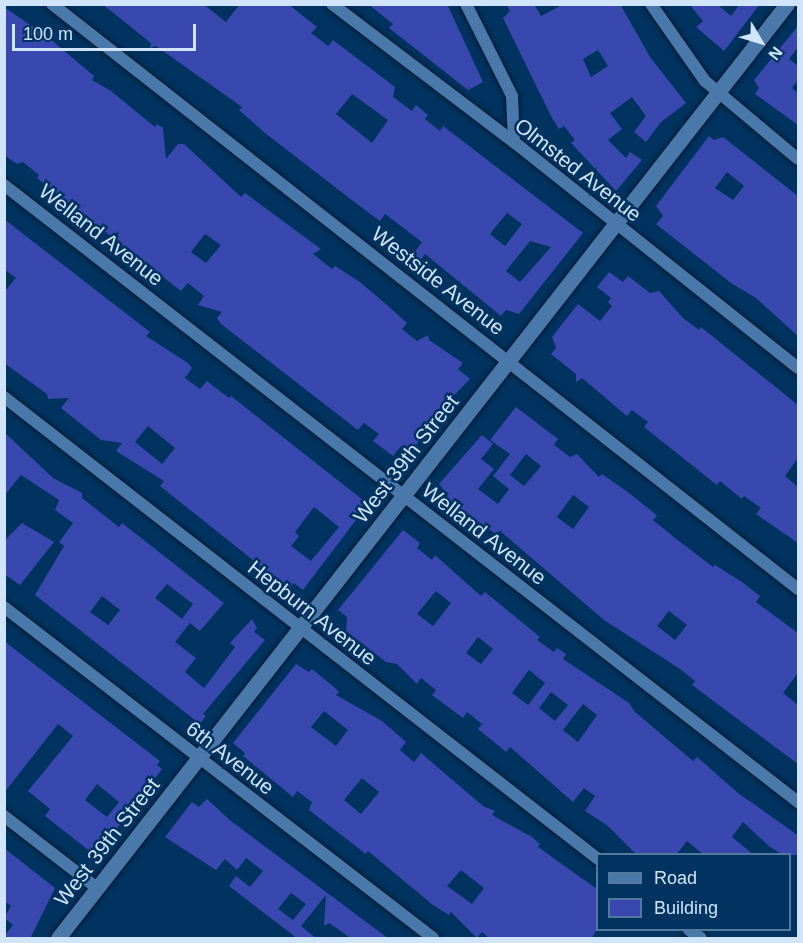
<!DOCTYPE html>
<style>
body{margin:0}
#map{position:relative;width:803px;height:943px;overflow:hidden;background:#003360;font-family:Helvetica,sans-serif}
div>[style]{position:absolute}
.building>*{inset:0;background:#3848af}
.roads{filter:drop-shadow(0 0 2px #031b33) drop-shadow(0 0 2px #031b33)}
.minor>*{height:12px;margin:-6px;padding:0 6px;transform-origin:6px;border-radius:6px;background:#4a78aa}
.tertiary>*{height:15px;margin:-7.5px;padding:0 7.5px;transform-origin:7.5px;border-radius:7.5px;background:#4a78aa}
span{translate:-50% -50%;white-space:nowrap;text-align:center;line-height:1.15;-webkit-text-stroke:5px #003360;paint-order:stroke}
.street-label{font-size:21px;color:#d0e4fb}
.frame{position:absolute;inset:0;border:6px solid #d0e4fb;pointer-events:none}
.legend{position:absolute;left:596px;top:853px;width:195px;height:78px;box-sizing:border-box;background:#003360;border:2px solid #537a9e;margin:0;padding:8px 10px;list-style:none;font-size:18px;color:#d0e4fb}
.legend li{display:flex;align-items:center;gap:12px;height:30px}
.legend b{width:30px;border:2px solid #537a9e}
.north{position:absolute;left:731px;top:12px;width:60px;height:60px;-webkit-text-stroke:4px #003360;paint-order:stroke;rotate:128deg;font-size:16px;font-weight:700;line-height:24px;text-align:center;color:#d0e4fb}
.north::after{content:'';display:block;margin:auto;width:21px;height:27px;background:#d0e4fb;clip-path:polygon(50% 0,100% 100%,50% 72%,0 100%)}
.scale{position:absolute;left:12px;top:24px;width:184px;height:27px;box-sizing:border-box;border:3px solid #d0e4fb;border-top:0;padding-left:8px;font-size:18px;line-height:21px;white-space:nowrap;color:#d0e4fb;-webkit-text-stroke:4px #003360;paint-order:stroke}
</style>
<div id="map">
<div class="building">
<div style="clip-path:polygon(evenodd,102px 4px,203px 4px,226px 22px,240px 4px,288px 4px,317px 27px,311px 33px,328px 46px,333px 40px,395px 87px,393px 97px,412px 111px,416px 105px,428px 115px,425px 119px,440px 131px,443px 126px,583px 233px,519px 314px,506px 310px,501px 316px,425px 254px,413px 270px,406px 264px,422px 242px,385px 214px,380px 221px,357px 204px,265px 133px,239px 110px,242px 107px,156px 46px,150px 48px,151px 43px,102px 4px,352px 94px,388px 120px,372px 143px,336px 114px,352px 94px,102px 4px,507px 213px,522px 224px,505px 246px,490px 234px,507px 213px,102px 4px,530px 241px,551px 247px,520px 282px,506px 271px,530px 241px)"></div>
<div style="clip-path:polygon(368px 4px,447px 4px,483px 82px,468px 90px,389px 28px,393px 24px)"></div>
<div style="clip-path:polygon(evenodd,506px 4px,534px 4px,541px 16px,564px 4px,620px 4px,650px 57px,686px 103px,661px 122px,646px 142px,634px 132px,646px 116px,632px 97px,610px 113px,622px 129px,608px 140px,626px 158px,630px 152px,642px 160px,616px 191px,571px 143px,575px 140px,564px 126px,559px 129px,552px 118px,503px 18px,510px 11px,506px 4px,598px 50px,608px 66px,591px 77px,583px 59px,598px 50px)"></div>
<div style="clip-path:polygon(689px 4px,717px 4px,731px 16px,740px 4px,760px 4px,724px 51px,696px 27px,703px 21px)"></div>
<div style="clip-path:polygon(evenodd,4px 7px,49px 38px,94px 76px,92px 80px,111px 91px,155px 127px,157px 124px,163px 128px,166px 159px,178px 144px,184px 144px,241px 197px,245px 193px,321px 249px,313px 254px,332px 269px,335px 266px,360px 282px,387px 305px,407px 323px,402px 329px,417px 341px,428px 335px,429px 340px,463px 363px,458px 369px,470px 379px,434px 416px,438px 419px,409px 453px,401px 446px,393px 456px,373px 441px,379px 434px,364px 423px,358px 430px,221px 324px,217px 318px,222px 312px,198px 305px,204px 296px,188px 283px,181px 291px,37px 178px,39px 175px,23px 162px,17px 164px,4px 155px,4px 7px,205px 234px,221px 245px,206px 263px,191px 252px,205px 234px)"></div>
<div style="clip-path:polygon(798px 26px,798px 47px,789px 59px,798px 66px,798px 80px,792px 88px,798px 93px,798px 125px,755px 94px,759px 88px,754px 80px)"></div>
<div style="clip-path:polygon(evenodd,709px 136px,714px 140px,723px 137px,798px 196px,798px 336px,756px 298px,731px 283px,656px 224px,663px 216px,656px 206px,709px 136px,727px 172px,744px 186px,733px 200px,715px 188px,727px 172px)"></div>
<div style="clip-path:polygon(evenodd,4px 219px,150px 332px,146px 336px,188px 363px,192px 368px,185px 378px,200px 389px,207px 381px,229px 398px,231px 396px,368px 504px,303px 590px,294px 583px,290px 587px,273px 576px,160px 486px,164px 481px,116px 451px,122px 443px,101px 440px,61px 408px,69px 398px,48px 399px,47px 394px,4px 363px,4px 292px,16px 278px,4px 269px,4px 219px,148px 426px,175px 448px,162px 464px,135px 442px,148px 426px,4px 219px,314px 507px,339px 527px,311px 561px,291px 546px,299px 536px,295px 532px,314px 507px)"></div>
<div style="clip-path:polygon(609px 272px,623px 282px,628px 276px,650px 293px,659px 291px,683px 318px,699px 330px,701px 327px,798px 405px,798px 458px,785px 476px,798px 487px,798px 543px,756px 514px,761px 508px,744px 496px,742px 499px,720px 481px,717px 485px,664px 443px,644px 427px,648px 422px,632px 410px,627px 416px,582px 378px,576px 382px,576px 374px,551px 354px,556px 348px,552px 337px,578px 304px,600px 321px,612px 306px,608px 302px,611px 298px,597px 287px)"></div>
<div style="clip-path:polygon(evenodd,516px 407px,558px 439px,554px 445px,570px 457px,577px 454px,599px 477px,602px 474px,629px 493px,653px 512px,657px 516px,653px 520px,675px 538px,713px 567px,715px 565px,742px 582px,760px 596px,756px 602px,798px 633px,798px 673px,783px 693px,798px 705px,798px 764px,692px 685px,695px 681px,680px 669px,604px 620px,500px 531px,497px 535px,446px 498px,448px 495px,439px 484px,482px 435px,493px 444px,481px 459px,494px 469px,478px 489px,498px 504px,509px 489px,493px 476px,510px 454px,490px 440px,516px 407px,526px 454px,541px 466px,524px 486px,510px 475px,526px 454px,516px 407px,573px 495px,589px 507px,573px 529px,557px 517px,573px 495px,516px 407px,669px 611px,687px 625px,675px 640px,657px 626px,669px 611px)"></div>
<div style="clip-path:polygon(evenodd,4px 432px,53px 478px,82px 493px,82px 498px,119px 527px,122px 523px,224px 603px,200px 631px,190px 623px,175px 642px,196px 658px,185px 672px,204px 688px,235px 647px,230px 643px,252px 619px,257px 628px,254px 632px,265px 640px,203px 714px,206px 716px,200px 724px,35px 595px,64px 546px,59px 542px,73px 523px,55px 510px,59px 500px,21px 475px,4px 496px,4px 432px,167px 584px,193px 604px,182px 619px,155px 598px,167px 584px,4px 432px,102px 596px,120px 610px,108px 625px,90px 612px,102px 596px)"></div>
<div style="clip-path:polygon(22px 523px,54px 542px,20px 585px,4px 574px,4px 541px)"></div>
<div style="clip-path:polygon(evenodd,403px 530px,420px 543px,417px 548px,432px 560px,435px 555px,481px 596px,485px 592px,540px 637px,537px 640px,554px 652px,557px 648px,566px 654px,563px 659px,629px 703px,635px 712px,693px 761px,697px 757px,738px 793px,792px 831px,798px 836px,798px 855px,783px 855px,770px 847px,743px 822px,732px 837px,754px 855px,704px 855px,687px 841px,676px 855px,635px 853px,608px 826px,585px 811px,595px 796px,584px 788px,573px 802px,510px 747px,506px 752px,478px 729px,482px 724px,467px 712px,463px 718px,432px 695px,436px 690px,421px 678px,417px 684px,397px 664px,386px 662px,346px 631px,347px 617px,338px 610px,403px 530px,436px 591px,451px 603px,433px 626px,417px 614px,436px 591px,403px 530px,478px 637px,493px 649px,481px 664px,466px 653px,478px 637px,403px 530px,529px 670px,545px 683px,528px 705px,512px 693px,529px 670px,403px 530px,551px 692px,568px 705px,555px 721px,539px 708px,551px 692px,403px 530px,583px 704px,597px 715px,578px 742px,563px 730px,583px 704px)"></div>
<div style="clip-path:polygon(evenodd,4px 641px,160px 761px,157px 765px,162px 769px,96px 856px,45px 816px,50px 809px,28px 791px,73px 736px,58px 724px,4px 793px,4px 641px,97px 784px,119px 802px,107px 817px,85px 800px,97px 784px)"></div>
<div style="clip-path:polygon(evenodd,296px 664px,309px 672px,312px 669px,334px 687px,339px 692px,336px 695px,382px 721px,406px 742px,400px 750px,414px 762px,421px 753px,483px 806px,495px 811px,492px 815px,532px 837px,540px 844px,538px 847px,597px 889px,597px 930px,591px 939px,490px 939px,482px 932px,477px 938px,451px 912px,449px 915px,433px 905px,368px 851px,366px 854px,309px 810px,312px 802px,297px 791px,293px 797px,243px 756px,245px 753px,233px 743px,296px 664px,324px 711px,348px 730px,336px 746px,311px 727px,324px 711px,296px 664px,362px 778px,379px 792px,361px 814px,344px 800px,362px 778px,296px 664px,461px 870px,484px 888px,472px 904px,447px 886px,461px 870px)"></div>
<div style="clip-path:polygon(evenodd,207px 799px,231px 821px,389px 939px,352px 939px,329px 923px,324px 926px,326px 895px,301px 926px,317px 939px,298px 939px,229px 886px,236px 876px,250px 887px,263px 871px,246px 858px,237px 870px,225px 859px,216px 870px,165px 837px,192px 802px,199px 807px,207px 799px,291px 893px,306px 904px,293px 920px,278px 909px,291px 893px)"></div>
<div style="clip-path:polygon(4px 848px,55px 888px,30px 939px,10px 939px,5px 935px,13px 925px,4px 918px,11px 906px,4px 901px)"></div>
</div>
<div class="roads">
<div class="minor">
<div style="left:52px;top:4px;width:948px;rotate:38.1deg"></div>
<div style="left:332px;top:4px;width:228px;rotate:37.2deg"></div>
<div style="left:514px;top:142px;width:363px;rotate:38.5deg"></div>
<div style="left:466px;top:4px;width:103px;rotate:63.4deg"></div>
<div style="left:512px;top:96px;width:46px;rotate:87.5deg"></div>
<div style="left:651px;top:4px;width:94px;rotate:55deg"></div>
<div style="left:705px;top:81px;width:121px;rotate:40deg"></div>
<div style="left:4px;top:185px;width:1006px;rotate:37.85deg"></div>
<div style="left:4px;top:397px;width:753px;rotate:37.87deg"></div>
<div style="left:4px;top:607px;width:542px;rotate:37.65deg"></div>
<div style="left:4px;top:816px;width:118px;rotate:37.7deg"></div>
<div style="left:689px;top:930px;width:14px;rotate:34deg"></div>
</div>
<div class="tertiary">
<div style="left:58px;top:938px;width:1185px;rotate:-52.03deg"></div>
</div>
</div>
<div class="street-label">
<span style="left:578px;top:170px;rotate:38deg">Olmsted Avenue</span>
<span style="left:101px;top:235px;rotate:38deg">Welland Avenue</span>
<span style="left:438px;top:281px;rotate:38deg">Westside Avenue</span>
<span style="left:406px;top:459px;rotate:-52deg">West 39th Street</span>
<span style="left:484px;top:534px;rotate:38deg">Welland Avenue</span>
<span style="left:312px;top:613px;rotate:38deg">Hepburn Avenue</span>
<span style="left:230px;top:758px;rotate:38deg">6th Avenue</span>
<span style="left:107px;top:842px;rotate:-52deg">West 39th Street</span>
</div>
<div class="frame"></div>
<ul class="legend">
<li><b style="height:8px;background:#4a78aa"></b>Road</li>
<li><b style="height:16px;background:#3848af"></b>Building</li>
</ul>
<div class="north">N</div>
<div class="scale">100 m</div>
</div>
